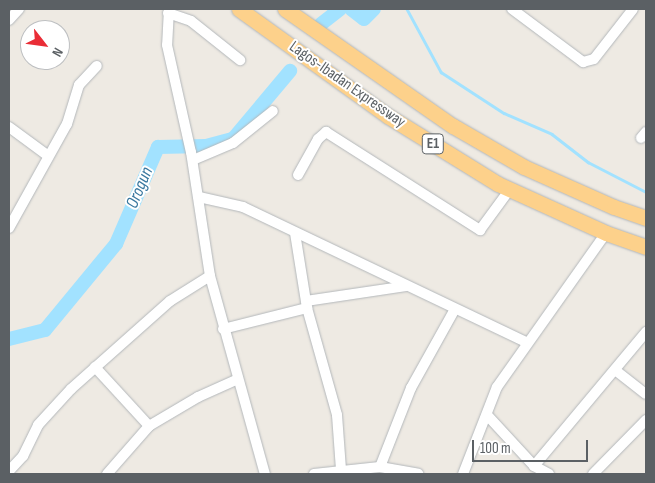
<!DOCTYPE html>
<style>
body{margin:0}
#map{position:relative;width:655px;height:483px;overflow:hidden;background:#eeeae3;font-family:"Sofia Sans Condensed",sans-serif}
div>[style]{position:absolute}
.stream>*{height:2.5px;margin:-1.25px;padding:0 1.25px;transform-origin:1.25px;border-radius:1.25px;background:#a2e2ff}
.river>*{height:14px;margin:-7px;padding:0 7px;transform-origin:7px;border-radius:7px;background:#a2e2ff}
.roads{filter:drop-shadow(0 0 1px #b3b7ba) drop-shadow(0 0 1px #b3b7ba)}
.minor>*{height:10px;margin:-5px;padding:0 5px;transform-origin:5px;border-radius:5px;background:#fff}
.highway>*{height:15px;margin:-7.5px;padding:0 7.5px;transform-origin:7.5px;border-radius:7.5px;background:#fdd18b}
span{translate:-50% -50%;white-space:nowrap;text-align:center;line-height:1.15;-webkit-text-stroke:4px #fff;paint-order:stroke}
.shield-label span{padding:1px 4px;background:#fff;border:1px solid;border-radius:4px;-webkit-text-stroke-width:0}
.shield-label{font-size:15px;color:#5b6064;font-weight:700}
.street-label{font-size:16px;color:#5b6064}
.water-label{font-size:18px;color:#3a789f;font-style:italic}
.frame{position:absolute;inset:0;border:10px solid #5b6064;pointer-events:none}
.north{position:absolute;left:20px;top:20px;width:50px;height:50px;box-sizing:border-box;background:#fff;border:1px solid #bdbfc1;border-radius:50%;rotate:120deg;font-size:14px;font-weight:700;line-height:20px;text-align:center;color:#5b6064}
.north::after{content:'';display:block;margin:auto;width:18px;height:22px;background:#e92d36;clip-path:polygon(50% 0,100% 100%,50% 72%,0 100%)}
.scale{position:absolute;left:472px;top:440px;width:116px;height:22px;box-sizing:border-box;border:2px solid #5b6064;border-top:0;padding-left:6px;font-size:15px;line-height:18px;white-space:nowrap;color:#5b6064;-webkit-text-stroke:4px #fff;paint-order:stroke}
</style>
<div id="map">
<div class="stream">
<div style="left:407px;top:9px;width:72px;rotate:61.6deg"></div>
<div style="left:441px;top:72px;width:75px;rotate:33.1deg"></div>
<div style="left:504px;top:113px;width:52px;rotate:23.6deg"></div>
<div style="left:552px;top:134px;width:46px;rotate:37.9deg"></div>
<div style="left:588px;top:162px;width:65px;rotate:27.3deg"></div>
</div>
<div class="river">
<div style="left:351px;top:9px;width:16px;rotate:38deg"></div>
<div style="left:364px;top:19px;width:14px;rotate:-45deg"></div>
<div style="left:321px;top:24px;width:24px;rotate:-38deg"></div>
<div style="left:9px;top:339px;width:37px;rotate:-14deg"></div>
<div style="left:45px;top:330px;width:112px;rotate:-50.5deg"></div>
<div style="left:116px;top:244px;width:106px;rotate:-66.6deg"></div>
<div style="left:158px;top:147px;width:48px;rotate:-1.2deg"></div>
<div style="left:206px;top:146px;width:28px;rotate:-15deg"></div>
<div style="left:233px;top:139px;width:89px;rotate:-50deg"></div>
</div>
<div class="roads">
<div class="minor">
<div style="left:169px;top:9px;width:36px;rotate:93deg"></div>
<div style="left:167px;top:45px;width:110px;rotate:77.4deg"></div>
<div style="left:191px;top:152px;width:125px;rotate:81.3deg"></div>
<div style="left:210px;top:276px;width:205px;rotate:74.5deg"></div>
<div style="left:512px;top:9px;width:89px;rotate:36.7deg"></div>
<div style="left:583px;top:62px;width:11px;rotate:-15deg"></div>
<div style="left:594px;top:59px;width:63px;rotate:-52deg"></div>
<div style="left:168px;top:13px;width:24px;rotate:19deg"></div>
<div style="left:191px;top:21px;width:63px;rotate:38.5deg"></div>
<div style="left:9px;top:20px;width:15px;rotate:-48deg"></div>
<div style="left:9px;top:127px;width:47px;rotate:36.4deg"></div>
<div style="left:641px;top:138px;width:8px;rotate:-50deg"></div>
<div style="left:193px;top:160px;width:43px;rotate:-23deg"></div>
<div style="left:233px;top:143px;width:51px;rotate:-38.7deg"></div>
<div style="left:298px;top:175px;width:41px;rotate:-60.9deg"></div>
<div style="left:318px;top:139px;width:11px;rotate:-41deg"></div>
<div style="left:326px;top:132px;width:183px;rotate:32.5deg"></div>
<div style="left:480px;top:230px;width:51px;rotate:-53.8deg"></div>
<div style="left:199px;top:197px;width:45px;rotate:12.8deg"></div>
<div style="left:243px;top:207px;width:314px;rotate:25.5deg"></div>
<div style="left:9px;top:228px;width:119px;rotate:-60.9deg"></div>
<div style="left:67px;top:124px;width:41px;rotate:-72.9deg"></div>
<div style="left:79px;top:85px;width:26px;rotate:-47deg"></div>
<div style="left:295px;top:233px;width:76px;rotate:80.9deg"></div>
<div style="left:307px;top:308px;width:111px;rotate:74.3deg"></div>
<div style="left:337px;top:415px;width:55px;rotate:85.8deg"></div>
<div style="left:306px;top:301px;width:101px;rotate:-8.5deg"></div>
<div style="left:223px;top:329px;width:87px;rotate:-14deg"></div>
<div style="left:95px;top:367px;width:80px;rotate:47.5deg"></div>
<div style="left:615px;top:370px;width:39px;rotate:38deg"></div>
<div style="left:487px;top:415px;width:69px;rotate:47.3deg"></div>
<div style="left:534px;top:466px;width:17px;rotate:28deg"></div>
<div style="left:534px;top:466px;width:175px;rotate:-50.1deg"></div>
<div style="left:380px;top:467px;width:85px;rotate:-68.6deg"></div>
<div style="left:411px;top:388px;width:90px;rotate:-60.9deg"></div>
<div style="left:9px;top:471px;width:21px;rotate:-47deg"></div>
<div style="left:23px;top:456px;width:34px;rotate:-64deg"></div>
<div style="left:38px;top:425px;width:49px;rotate:-47.5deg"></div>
<div style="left:71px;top:389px;width:132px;rotate:-41.6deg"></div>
<div style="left:170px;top:301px;width:47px;rotate:-32deg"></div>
<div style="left:107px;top:474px;width:64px;rotate:-48.8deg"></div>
<div style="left:149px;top:426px;width:57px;rotate:-30.6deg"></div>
<div style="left:198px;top:397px;width:44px;rotate:-24.2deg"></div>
<div style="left:314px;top:474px;width:66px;rotate:-6.1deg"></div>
<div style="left:380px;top:467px;width:39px;rotate:10deg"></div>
<div style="left:463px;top:474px;width:93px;rotate:-68.7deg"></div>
<div style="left:497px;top:387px;width:189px;rotate:-54.7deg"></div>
<div style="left:593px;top:474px;width:76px;rotate:-45.5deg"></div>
</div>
<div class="highway">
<div style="left:239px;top:9px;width:183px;rotate:35.7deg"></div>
<div style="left:388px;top:116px;width:129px;rotate:31.7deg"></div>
<div style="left:498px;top:184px;width:119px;rotate:24.4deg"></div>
<div style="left:606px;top:233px;width:42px;rotate:19.3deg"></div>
<div style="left:285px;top:9px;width:205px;rotate:34.9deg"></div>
<div style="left:453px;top:126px;width:82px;rotate:30deg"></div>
<div style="left:524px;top:167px;width:98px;rotate:24deg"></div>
<div style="left:614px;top:207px;width:34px;rotate:19deg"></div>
</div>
</div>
<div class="shield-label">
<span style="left:433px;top:144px">E1</span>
</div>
<div class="street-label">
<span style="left:347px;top:85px;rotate:35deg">Lagos-Ibadan Expressway</span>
</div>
<div class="water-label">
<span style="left:140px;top:188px;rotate:-67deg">Orogun</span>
</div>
<div class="frame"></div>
<div class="north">N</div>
<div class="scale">100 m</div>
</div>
